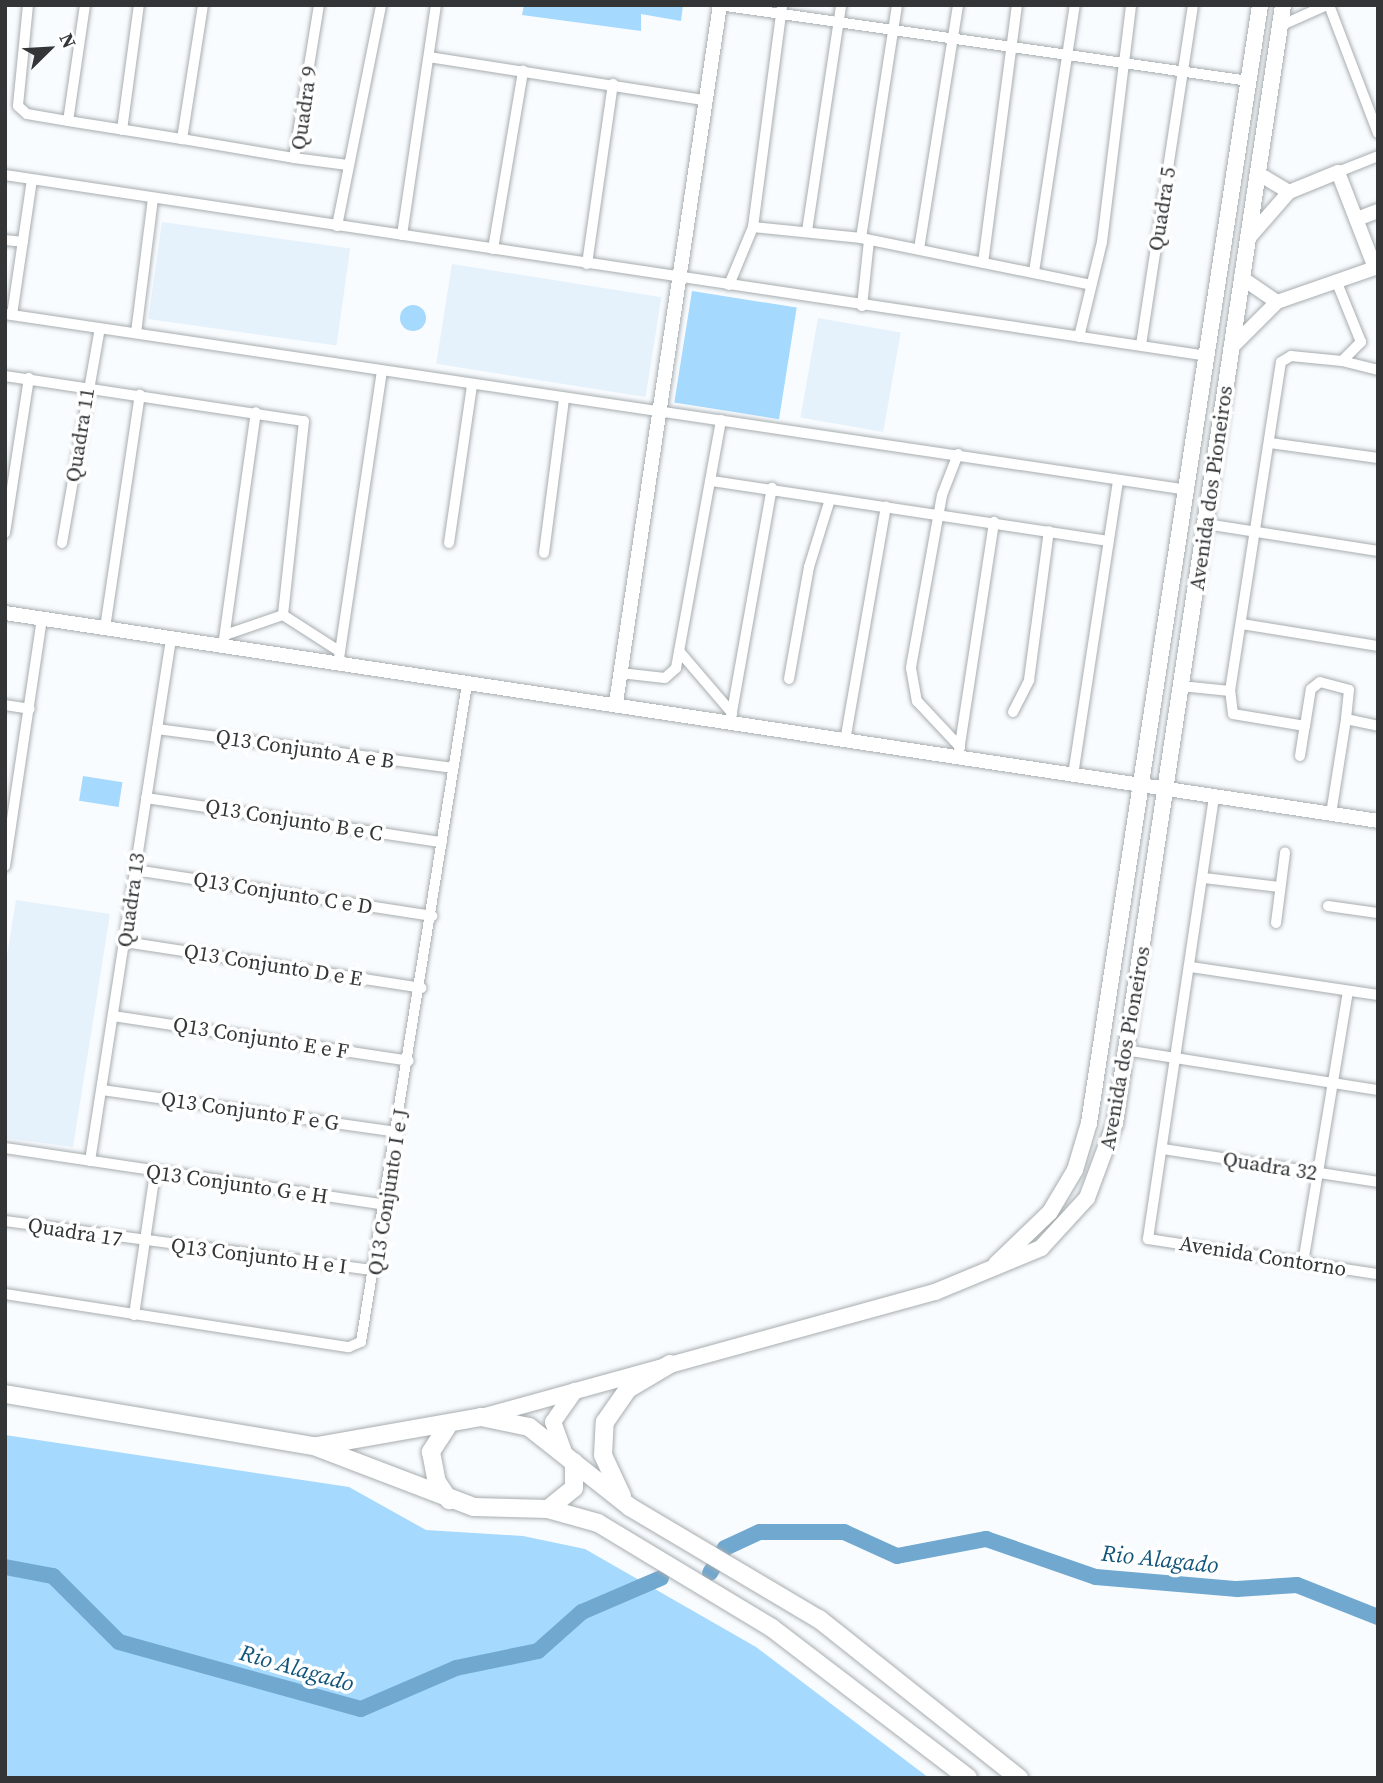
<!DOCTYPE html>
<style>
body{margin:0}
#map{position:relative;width:1383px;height:1783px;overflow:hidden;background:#f9fcff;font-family:"Source Serif 4",serif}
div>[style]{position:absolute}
.built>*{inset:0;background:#e5f1fb;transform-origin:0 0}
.green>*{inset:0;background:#a5d9fe;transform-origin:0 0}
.round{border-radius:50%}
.river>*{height:16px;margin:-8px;padding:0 8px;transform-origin:8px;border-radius:8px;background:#70a8cf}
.roads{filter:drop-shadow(0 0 2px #a7adb0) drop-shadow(0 0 2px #a7adb0)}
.street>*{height:10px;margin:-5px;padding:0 5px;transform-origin:5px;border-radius:5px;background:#fff}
.secondary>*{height:14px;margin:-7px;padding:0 7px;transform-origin:7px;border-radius:7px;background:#fff}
.primary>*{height:16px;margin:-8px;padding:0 8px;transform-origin:8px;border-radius:8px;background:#fff}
.highway>*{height:18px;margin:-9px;padding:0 9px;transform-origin:9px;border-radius:9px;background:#fff}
span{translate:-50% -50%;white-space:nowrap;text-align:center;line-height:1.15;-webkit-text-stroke:7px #fff;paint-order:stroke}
.street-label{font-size:21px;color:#333537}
.water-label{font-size:23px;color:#11557b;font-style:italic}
.frame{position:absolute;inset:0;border:7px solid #333537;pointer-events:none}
.north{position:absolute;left:14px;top:14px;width:70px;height:70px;-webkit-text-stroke:5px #fff;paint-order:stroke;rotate:66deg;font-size:19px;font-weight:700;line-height:28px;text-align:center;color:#333537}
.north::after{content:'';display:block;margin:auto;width:24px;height:32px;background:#333537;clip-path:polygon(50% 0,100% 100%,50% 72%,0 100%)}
</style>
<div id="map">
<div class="built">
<div style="left:162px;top:222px;width:190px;height:98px;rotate:8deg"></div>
<div style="left:452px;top:264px;width:212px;height:101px;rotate:9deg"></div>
<div style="left:818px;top:318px;width:84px;height:101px;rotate:10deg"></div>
<div style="clip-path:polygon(16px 900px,110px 914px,73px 1147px,5px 1138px,5px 968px)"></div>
</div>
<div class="green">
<div style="clip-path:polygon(524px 5px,683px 5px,681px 21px,641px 14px,641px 31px,522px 15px)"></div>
<div style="left:692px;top:291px;width:106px;height:113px;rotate:9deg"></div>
<div class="round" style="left:400px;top:305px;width:26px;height:26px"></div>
<div style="left:83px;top:776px;width:40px;height:25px;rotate:9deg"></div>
<div style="clip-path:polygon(5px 1435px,349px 1487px,426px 1530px,523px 1536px,585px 1549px,756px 1647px,929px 1778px,5px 1778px)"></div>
</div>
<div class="river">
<div style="left:5px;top:1567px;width:49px;rotate:10.6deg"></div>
<div style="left:53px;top:1576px;width:93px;rotate:45deg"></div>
<div style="left:119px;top:1642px;width:251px;rotate:15.5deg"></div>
<div style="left:361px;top:1709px;width:103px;rotate:-23.3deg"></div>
<div style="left:456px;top:1668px;width:84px;rotate:-11.7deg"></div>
<div style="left:538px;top:1651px;width:59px;rotate:-41.6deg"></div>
<div style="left:582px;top:1612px;width:86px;rotate:-23.3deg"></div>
<div style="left:710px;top:1573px;width:29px;rotate:-59deg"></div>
<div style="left:725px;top:1548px;width:38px;rotate:-25deg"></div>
<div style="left:760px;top:1532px;width:84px"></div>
<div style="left:844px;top:1532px;width:58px;rotate:24.4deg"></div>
<div style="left:897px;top:1556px;width:91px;rotate:-10.8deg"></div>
<div style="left:986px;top:1539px;width:116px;rotate:19.1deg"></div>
<div style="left:1096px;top:1577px;width:142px;rotate:4.9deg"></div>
<div style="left:1237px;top:1589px;width:60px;rotate:-3.8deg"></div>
<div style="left:1297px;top:1585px;width:87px;rotate:21.6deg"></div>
</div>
<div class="roads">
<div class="street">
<div style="left:28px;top:5px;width:101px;rotate:95.7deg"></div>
<div style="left:18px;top:106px;width:12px;rotate:42deg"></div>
<div style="left:27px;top:114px;width:42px;rotate:9.7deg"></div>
<div style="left:85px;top:5px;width:117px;rotate:98.3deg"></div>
<div style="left:68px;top:121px;width:115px;rotate:9deg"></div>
<div style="left:203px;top:5px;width:136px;rotate:98.9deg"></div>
<div style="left:182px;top:139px;width:114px;rotate:9.6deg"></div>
<div style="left:319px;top:5px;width:155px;rotate:99.3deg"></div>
<div style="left:294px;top:158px;width:54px;rotate:7.4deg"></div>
<div style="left:719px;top:5px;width:535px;rotate:8.16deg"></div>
<div style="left:1329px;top:5px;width:137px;rotate:69.1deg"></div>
<div style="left:1280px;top:26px;width:51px;rotate:-24.1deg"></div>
<div style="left:429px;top:57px;width:279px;rotate:8.9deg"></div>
<div style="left:122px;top:130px;width:126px;rotate:-82.3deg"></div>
<div style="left:1338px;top:172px;width:43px;rotate:-21.8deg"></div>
<div style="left:5px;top:175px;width:1217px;rotate:8.56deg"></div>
<div style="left:337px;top:226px;width:225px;rotate:-78.7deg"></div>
<div style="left:753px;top:227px;width:109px;rotate:5.8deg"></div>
<div style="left:861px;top:238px;width:235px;rotate:11.5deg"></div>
<div style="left:807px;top:231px;width:229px;rotate:-81.4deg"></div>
<div style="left:402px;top:235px;width:232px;rotate:-81.6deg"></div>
<div style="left:861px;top:238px;width:236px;rotate:-81.2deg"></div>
<div style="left:5px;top:240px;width:18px;rotate:6deg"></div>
<div style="left:493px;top:249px;width:181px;rotate:-80.4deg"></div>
<div style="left:919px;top:249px;width:247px;rotate:-80.9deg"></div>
<div style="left:983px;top:263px;width:260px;rotate:-82.5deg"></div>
<div style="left:587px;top:264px;width:182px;rotate:-81.8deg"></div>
<div style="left:1034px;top:272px;width:270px;rotate:-81.3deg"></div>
<div style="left:729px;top:285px;width:63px;rotate:-67.5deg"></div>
<div style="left:753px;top:227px;width:223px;rotate:-82.5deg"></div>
<div style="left:862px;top:306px;width:66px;rotate:-83.9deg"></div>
<div style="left:5px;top:314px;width:1196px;rotate:8.46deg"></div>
<div style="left:12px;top:315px;width:137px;rotate:-81.6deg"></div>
<div style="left:136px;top:333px;width:136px;rotate:-82.8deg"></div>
<div style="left:1079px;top:337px;width:98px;rotate:-76.4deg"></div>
<div style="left:1102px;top:242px;width:239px;rotate:-83deg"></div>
<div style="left:1141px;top:345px;width:344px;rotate:-81.3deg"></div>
<div style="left:1342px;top:361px;width:37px;rotate:14deg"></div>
<div style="left:5px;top:376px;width:302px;rotate:8.6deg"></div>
<div style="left:304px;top:421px;width:195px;rotate:96.2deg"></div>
<div style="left:1270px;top:443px;width:109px;rotate:7.9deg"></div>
<div style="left:958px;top:454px;width:44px;rotate:111.3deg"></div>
<div style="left:942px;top:495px;width:176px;rotate:100.2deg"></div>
<div style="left:911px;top:668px;width:34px;rotate:80deg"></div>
<div style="left:917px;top:701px;width:63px;rotate:46.9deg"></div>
<div style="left:712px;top:481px;width:401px;rotate:8.6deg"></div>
<div style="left:1206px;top:524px;width:174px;rotate:8.9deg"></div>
<div style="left:5px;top:533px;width:157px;rotate:-81.2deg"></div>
<div style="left:62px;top:543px;width:218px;rotate:-80deg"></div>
<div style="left:449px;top:543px;width:160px;rotate:-81.7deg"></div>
<div style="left:544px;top:553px;width:156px;rotate:-82.6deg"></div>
<div style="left:283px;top:615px;width:67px;rotate:32.7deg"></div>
<div style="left:1242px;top:624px;width:138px;rotate:9.2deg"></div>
<div style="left:105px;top:628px;width:236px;rotate:-81.5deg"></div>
<div style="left:225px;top:635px;width:61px;rotate:-19deg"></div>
<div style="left:223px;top:646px;width:236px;rotate:-82deg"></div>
<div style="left:679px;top:651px;width:82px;rotate:49.5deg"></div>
<div style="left:338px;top:665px;width:296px;rotate:-81.5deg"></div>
<div style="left:620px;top:673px;width:45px;rotate:6.3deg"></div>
<div style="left:665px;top:678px;width:15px;rotate:-42deg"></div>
<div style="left:676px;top:668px;width:252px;rotate:-79.7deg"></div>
<div style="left:789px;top:679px;width:114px;rotate:-79.9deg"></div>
<div style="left:809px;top:567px;width:71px;rotate:-72.8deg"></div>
<div style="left:1181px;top:686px;width:49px;rotate:5.8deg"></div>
<div style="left:5px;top:705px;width:25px;rotate:9deg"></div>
<div style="left:1013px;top:712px;width:36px;rotate:-63deg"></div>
<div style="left:1029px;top:680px;width:150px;rotate:-82.4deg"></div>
<div style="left:730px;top:723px;width:239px;rotate:-79.9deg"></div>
<div style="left:1305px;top:726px;width:37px;rotate:-81deg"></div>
<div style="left:1311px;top:689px;width:11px;rotate:-38deg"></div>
<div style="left:1320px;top:682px;width:30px;rotate:15deg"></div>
<div style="left:1349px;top:690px;width:29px;rotate:96deg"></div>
<div style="left:1346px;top:719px;width:33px;rotate:12deg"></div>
<div style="left:157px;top:729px;width:299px;rotate:7.5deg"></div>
<div style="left:845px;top:741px;width:238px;rotate:-80.1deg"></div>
<div style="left:959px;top:751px;width:232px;rotate:-81.3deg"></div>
<div style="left:1300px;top:756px;width:30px;rotate:-81deg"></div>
<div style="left:1305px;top:726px;width:73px;rotate:-170.5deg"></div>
<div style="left:1233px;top:714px;width:23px;rotate:-97deg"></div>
<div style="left:1230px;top:691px;width:333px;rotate:-81.2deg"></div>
<div style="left:1281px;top:362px;width:12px;rotate:-31deg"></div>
<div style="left:1291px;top:356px;width:51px;rotate:5.6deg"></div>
<div style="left:1342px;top:361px;width:27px;rotate:-45deg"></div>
<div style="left:1361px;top:342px;width:64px;rotate:-112.1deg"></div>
<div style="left:1073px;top:775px;width:297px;rotate:-81.3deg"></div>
<div style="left:1214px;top:797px;width:447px;rotate:98.5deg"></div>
<div style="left:1148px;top:1239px;width:233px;rotate:8.7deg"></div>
<div style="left:146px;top:798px;width:299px;rotate:8.5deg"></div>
<div style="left:1331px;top:814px;width:96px;rotate:-81deg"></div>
<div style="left:5px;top:866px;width:250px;rotate:-81.5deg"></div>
<div style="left:135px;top:870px;width:301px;rotate:8.8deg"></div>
<div style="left:1204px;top:878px;width:76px;rotate:6.8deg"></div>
<div style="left:1328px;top:906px;width:50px;rotate:8deg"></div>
<div style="left:1276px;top:923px;width:71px;rotate:-82.7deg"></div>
<div style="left:125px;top:942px;width:300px;rotate:8.8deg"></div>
<div style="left:1191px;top:967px;width:189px;rotate:8.5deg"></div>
<div style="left:113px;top:1016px;width:299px;rotate:8.6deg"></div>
<div style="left:1125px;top:1050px;width:256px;rotate:9deg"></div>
<div style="left:102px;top:1090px;width:299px;rotate:8.1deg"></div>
<div style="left:5px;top:1148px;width:384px;rotate:8.5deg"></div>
<div style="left:1163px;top:1149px;width:218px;rotate:8.7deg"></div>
<div style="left:90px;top:1161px;width:528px;rotate:-81.18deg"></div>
<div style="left:5px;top:1221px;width:372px;rotate:7.6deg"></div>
<div style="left:1303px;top:1263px;width:275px;rotate:-80.6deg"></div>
<div style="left:5px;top:1294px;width:348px;rotate:8.8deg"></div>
<div style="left:349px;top:1347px;width:13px;rotate:-23deg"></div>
<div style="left:361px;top:1342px;width:666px;rotate:-80.85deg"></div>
<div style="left:134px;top:1315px;width:145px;rotate:-81.6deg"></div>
</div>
<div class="secondary">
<div style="left:1259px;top:174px;width:35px;rotate:31deg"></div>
<div style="left:1357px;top:219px;width:22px;rotate:-21deg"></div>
<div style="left:1242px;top:278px;width:42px;rotate:34.4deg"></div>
<div style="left:1232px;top:347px;width:64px;rotate:-45deg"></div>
<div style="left:1277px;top:302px;width:104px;rotate:-19.1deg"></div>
<div style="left:1375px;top:268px;width:103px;rotate:-111.1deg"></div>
<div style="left:1338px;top:172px;width:53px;rotate:157.8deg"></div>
<div style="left:1289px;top:192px;width:62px;rotate:131.1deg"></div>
<div style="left:5px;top:613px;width:1389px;rotate:8.61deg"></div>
<div style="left:616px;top:703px;width:706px;rotate:-81.53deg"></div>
</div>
<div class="primary">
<div style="left:996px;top:1264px;width:75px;rotate:-43.9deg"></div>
<div style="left:1050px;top:1212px;width:49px;rotate:-59.2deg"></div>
<div style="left:1075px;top:1170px;width:49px;rotate:-73.4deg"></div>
<div style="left:1089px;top:1123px;width:1131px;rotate:-81.3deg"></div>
<div style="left:481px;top:1417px;width:471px;rotate:-15.4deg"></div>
<div style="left:935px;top:1292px;width:115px;rotate:-22.5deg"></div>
<div style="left:1041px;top:1248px;width:68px;rotate:-47.4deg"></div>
<div style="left:1087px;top:1198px;width:80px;rotate:-69.5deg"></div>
<div style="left:1115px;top:1123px;width:1131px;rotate:-81.45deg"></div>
<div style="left:564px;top:1452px;width:32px;rotate:-110deg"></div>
<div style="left:553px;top:1422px;width:38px;rotate:-55deg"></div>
</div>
<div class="highway">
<div style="left:5px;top:1394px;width:313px;rotate:9.6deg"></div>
<div style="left:314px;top:1446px;width:171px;rotate:20.9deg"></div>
<div style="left:474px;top:1507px;width:74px;rotate:1.5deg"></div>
<div style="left:548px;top:1509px;width:52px;rotate:15.6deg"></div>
<div style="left:598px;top:1523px;width:203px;rotate:31.1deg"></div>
<div style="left:772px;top:1628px;width:247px;rotate:37.4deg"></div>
<div style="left:447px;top:1427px;width:30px;rotate:123deg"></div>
<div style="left:431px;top:1452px;width:31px;rotate:79deg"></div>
<div style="left:437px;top:1482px;width:22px;rotate:56deg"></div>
<div style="left:317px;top:1446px;width:167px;rotate:-10deg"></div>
<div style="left:481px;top:1417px;width:49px;rotate:11.8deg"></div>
<div style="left:529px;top:1427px;width:129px;rotate:38.4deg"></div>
<div style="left:630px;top:1507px;width:220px;rotate:30.7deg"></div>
<div style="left:819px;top:1619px;width:256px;rotate:38.5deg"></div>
<div style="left:622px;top:1496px;width:45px;rotate:-114.9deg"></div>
<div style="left:603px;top:1455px;width:33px;rotate:-87deg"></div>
<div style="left:605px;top:1422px;width:40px;rotate:-55.1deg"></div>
<div style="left:628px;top:1389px;width:49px;rotate:-30.8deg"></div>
<div style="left:548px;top:1509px;width:33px;rotate:-39deg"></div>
<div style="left:574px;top:1488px;width:26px;rotate:-90deg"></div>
</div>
</div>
<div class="street-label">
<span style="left:304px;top:108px;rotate:-82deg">Quadra 9</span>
<span style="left:1162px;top:209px;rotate:-81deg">Quadra 5</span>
<span style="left:80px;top:435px;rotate:-81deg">Quadra 11</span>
<span style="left:1211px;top:488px;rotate:-82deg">Avenida dos Pioneiros</span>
<span style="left:305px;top:749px;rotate:8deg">Q13 Conjunto A e B</span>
<span style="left:294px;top:820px;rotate:9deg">Q13 Conjunto B e C</span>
<span style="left:283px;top:893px;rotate:9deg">Q13 Conjunto C e D</span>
<span style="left:131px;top:900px;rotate:-82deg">Quadra 13</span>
<span style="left:273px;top:965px;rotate:9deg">Q13 Conjunto D e E</span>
<span style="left:261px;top:1038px;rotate:9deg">Q13 Conjunto E e F</span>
<span style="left:1125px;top:1048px;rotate:-80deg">Avenida dos Pioneiros</span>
<span style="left:250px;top:1111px;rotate:8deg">Q13 Conjunto F e G</span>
<span style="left:1270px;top:1166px;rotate:9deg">Quadra 32</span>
<span style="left:237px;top:1184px;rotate:8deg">Q13 Conjunto G e H</span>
<span style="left:388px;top:1192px;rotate:-81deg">Q13 Conjunto I e J</span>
<span style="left:75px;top:1232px;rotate:9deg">Quadra 17</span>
<span style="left:259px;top:1256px;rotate:7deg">Q13 Conjunto H e I</span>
<span style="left:1263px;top:1256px;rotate:9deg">Avenida Contorno</span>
</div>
<div class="water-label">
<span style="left:1160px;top:1559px;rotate:6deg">Rio Alagado</span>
<span style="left:297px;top:1668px;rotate:16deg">Rio Alagado</span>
</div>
<div class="frame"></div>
<div class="north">N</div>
</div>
